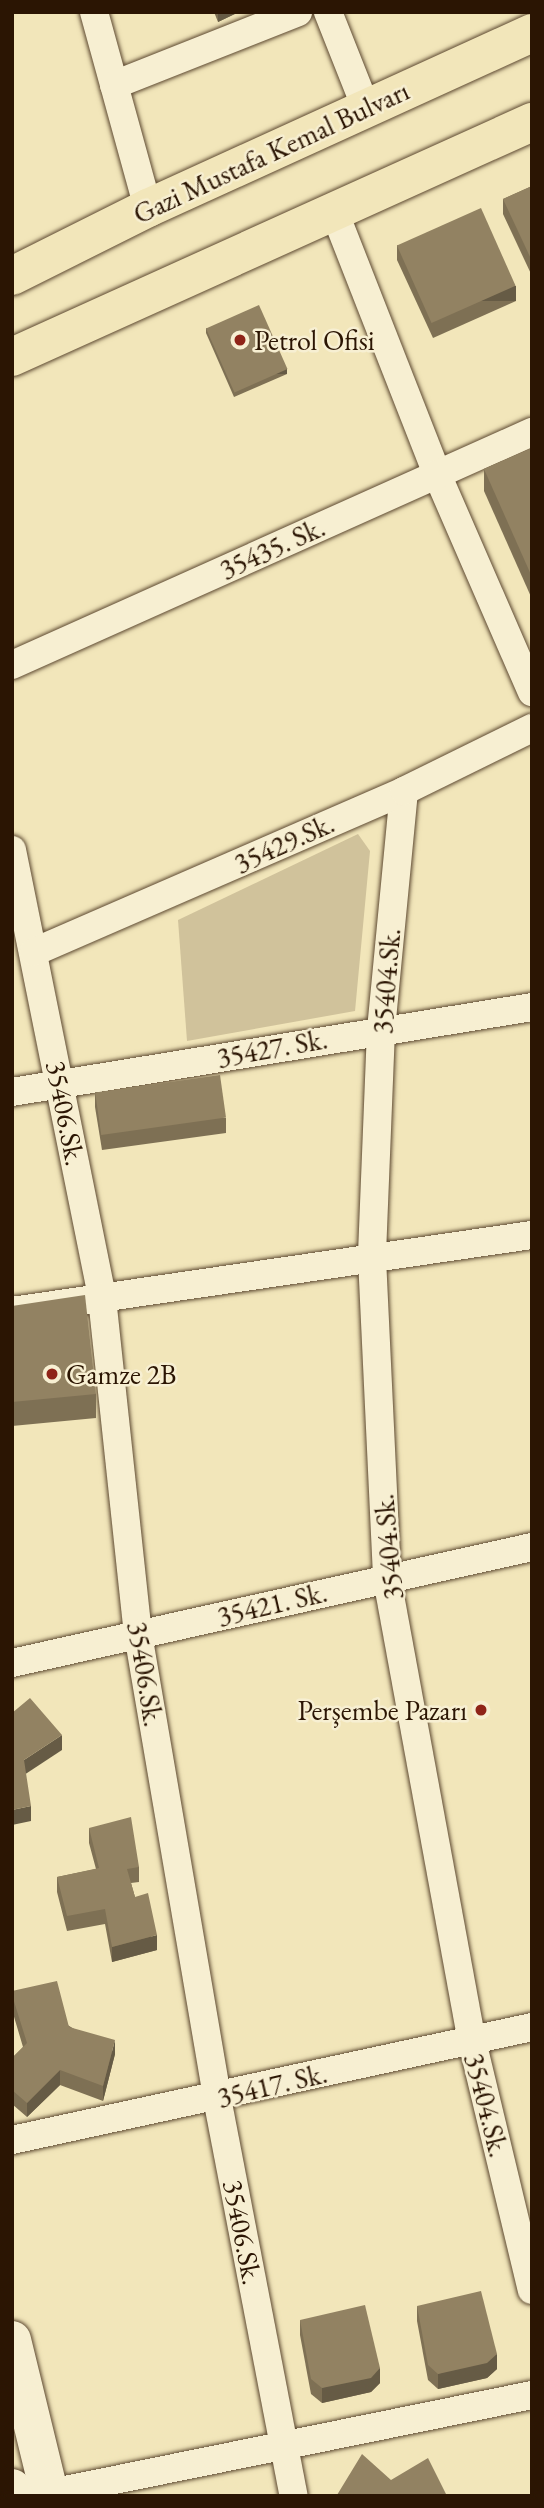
<!DOCTYPE html>
<meta charset="utf-8">
<style>
body{margin:0}
#map{position:relative;width:544px;height:2508px;overflow:hidden;background:#f2e6ba;font-family:"EB Garamond",serif}
div>[style]{position:absolute}
.green>*{inset:0;background:#d0c29b}
.roads{filter:drop-shadow(0 0 2px #5d4931) drop-shadow(0 0 2px #5d4931)}
.street>*{height:28px;margin:-14px;padding:0 14px;transform-origin:14px;border-radius:14px;background:#f7efd2}
.secondary>*{height:38px;margin:-19px;padding:0 19px;transform-origin:19px;border-radius:19px;background:#f7efd2}
.highway>*{height:38px;margin:-19px;padding:0 19px;transform-origin:19px;border-radius:19px;background:#f2e6ba}
.wall>*{inset:0;background:#7e7054}
.shaded-wall>*{inset:0;background:#665b45;transform-origin:0 0}
.building>*{inset:0;background:#928262;transform-origin:0 0}
.dots>*{width:19px;height:19px;translate:-50% -50%;box-sizing:border-box;border:4px solid #f7efd2;border-radius:50%}
span{translate:-50% -50%;white-space:nowrap;text-align:center;line-height:1.15;-webkit-text-stroke:5px #f7efd2;paint-order:stroke}
.street-label{font-size:28px;color:#2b1503}
.poi-label{font-size:28px;color:#2b1503}
.left{translate:0 -50%;text-align:left}
.right{translate:-100% -50%;text-align:right}
.frame{position:absolute;inset:0;border:14px solid #2b1503;pointer-events:none}
</style>
<div id="map">
<div class="green">
<div style="clip-path:polygon(358px 834px,370px 851px,355px 1011px,187px 1041px,178px 920px)"></div>
</div>
<div class="roads">
<div class="street">
<div style="left:94px;top:12px;width:203px;rotate:74.6deg"></div>
<div style="left:328px;top:12px;width:103px;rotate:68.4deg"></div>
<div style="left:114px;top:85px;width:198px;rotate:-21.6deg"></div>
<div style="left:334px;top:211px;width:282px;rotate:68.6deg"></div>
<div style="left:437px;top:474px;width:238px;rotate:66.5deg"></div>
<div style="left:12px;top:665px;width:570px;rotate:-24.14deg"></div>
<div style="left:404px;top:791px;width:240px;rotate:95.5deg"></div>
<div style="left:381px;top:1030px;width:228px;rotate:92.3deg"></div>
<div style="left:372px;top:1258px;width:321px;rotate:87.3deg"></div>
<div style="left:387px;top:1579px;width:470px;rotate:79.6deg"></div>
<div style="left:472px;top:2041px;width:256px;rotate:76.5deg"></div>
<div style="left:12px;top:850px;width:457px;rotate:78.6deg"></div>
<div style="left:102px;top:1298px;width:338px;rotate:83.9deg"></div>
<div style="left:138px;top:1634px;width:471px;rotate:80.3deg"></div>
<div style="left:217px;top:2098px;width:405px;rotate:79.1deg"></div>
<div style="left:34px;top:952px;width:404px;rotate:-23.5deg"></div>
<div style="left:404px;top:791px;width:143px;rotate:-26.2deg"></div>
<div style="left:12px;top:1092px;width:527px;rotate:-9.28deg"></div>
<div style="left:12px;top:1311px;width:526px;rotate:-8.32deg"></div>
<div style="left:12px;top:1663px;width:533px;rotate:-12.58deg"></div>
<div style="left:12px;top:2140px;width:532px;rotate:-12.26deg"></div>
<div style="left:36px;top:2496px;width:506px;rotate:-11.51deg"></div>
</div>
<div class="secondary">
<div style="left:12px;top:2340px;width:161px;rotate:76.3deg"></div>
<div style="left:12px;top:2488px;width:8px;rotate:76deg"></div>
</div>
<div class="highway">
<div style="left:12px;top:276px;width:152px;rotate:-26.6deg"></div>
<div style="left:148px;top:208px;width:422px;rotate:-24.5deg"></div>
<div style="left:12px;top:357px;width:571px;rotate:-24.32deg"></div>
</div>
</div>
<div class="wall">
<div style="clip-path:polygon(214px 12px,239px 12px,218px 22px)"></div>
<div style="clip-path:polygon(532px 186px,532px 276px,503px 214px,503px 199px)"></div>
<div style="clip-path:polygon(397px 245px,516px 301px,433px 338px,397px 260px)"></div>
<div style="clip-path:polygon(206px 328px,287px 374px,234px 397px,206px 333px)"></div>
<div style="clip-path:polygon(532px 448px,532px 599px,484px 491px,484px 469px)"></div>
<div style="clip-path:polygon(95px 1092px,226px 1118px,226px 1133px,102px 1150px,95px 1107px)"></div>
<div style="clip-path:polygon(12px 1306px,96px 1394px,96px 1418px,12px 1426px)"></div>
<div style="clip-path:polygon(89px 1828px,139px 1867px,139px 1882px,131px 1883px,135px 1897px,157px 1950px,112px 1962px,105px 1924px,67px 1931px,57px 1892px,57px 1877px,96px 1869px,89px 1843px)"></div>
<div style="clip-path:polygon(12px 1991px,115px 2054px,103px 2101px,60px 2085px,27px 2117px,12px 2104px,12px 2058px,23px 2047px,12px 2010px)"></div>
<div style="clip-path:polygon(417px 2306px,497px 2369px,487px 2378px,438px 2389px,428px 2380px,417px 2321px)"></div>
<div style="clip-path:polygon(300px 2320px,380px 2383px,371px 2392px,322px 2403px,311px 2394px,300px 2335px)"></div>
</div>
<div class="shaded-wall">
<div style="clip-path:polygon(218px 12px,239px 12px,218px 22px)"></div>
<div style="left:516px;top:286px;width:15px;height:91px;rotate:90deg"></div>
<div style="left:287px;top:369px;width:5px;height:58px;rotate:90deg"></div>
<div style="clip-path:polygon(62px 1735px,62px 1750px,24px 1775px,24px 1760px)"></div>
<div style="clip-path:polygon(31px 1806px,31px 1821px,12px 1825px,12px 1810px)"></div>
<div style="clip-path:polygon(157px 1935px,157px 1950px,112px 1962px,112px 1947px)"></div>
<div style="clip-path:polygon(115px 2040px,115px 2054px,103px 2101px,103px 2086px)"></div>
<div style="clip-path:polygon(60px 2070px,60px 2085px,27px 2117px,27px 2103px)"></div>
<div style="clip-path:polygon(497px 2354px,497px 2369px,487px 2378px,438px 2389px,438px 2374px)"></div>
<div style="clip-path:polygon(380px 2368px,380px 2383px,371px 2392px,322px 2403px,322px 2388px)"></div>
</div>
<div class="building">
<div style="clip-path:polygon(532px 186px,532px 261px,503px 199px)"></div>
<div style="left:481px;top:208px;width:85px;height:92px;rotate:66deg"></div>
<div style="left:259px;top:305px;width:70px;height:58px;rotate:66deg"></div>
<div style="clip-path:polygon(532px 448px,532px 577px,484px 469px)"></div>
<div style="left:220px;top:1075px;width:43px;height:126px;rotate:82deg"></div>
<div style="clip-path:polygon(85px 1295px,96px 1394px,12px 1402px,12px 1306px)"></div>
<div style="clip-path:polygon(30px 1698px,62px 1735px,24px 1760px,31px 1806px,12px 1810px,12px 1713px)"></div>
<div style="clip-path:polygon(131px 1817px,139px 1867px,127px 1869px,135px 1897px,148px 1893px,157px 1935px,112px 1947px,105px 1909px,67px 1916px,57px 1877px,99px 1868px,89px 1828px)"></div>
<div style="clip-path:polygon(57px 1981px,69px 2027px,115px 2040px,103px 2086px,60px 2070px,27px 2103px,12px 2090px,12px 2058px,27px 2043px,12px 1995px,12px 1991px)"></div>
<div style="clip-path:polygon(481px 2291px,497px 2354px,487px 2363px,438px 2374px,428px 2365px,417px 2306px)"></div>
<div style="clip-path:polygon(365px 2305px,380px 2368px,371px 2378px,322px 2388px,311px 2379px,300px 2320px)"></div>
<div style="clip-path:polygon(362px 2454px,391px 2480px,428px 2458px,447px 2496px,340px 2496px,337px 2495px)"></div>
</div>
<div class="dots">
<div style="left:240px;top:340px;background:#8f2418"></div>
<div style="left:52px;top:1374px;background:#8f2418"></div>
<div style="left:481px;top:1710px;background:#8f2418"></div>
</div>
<div class="street-label">
<span style="left:271px;top:152px;rotate:-25deg">Gazi Mustafa Kemal Bulvarı</span>
<span style="left:272px;top:548px;rotate:-24deg">35435. Sk.</span>
<span style="left:284px;top:843px;rotate:-24deg">35429.Sk.</span>
<span style="left:386px;top:981px;rotate:-85deg">35404.Sk.</span>
<span style="left:272px;top:1048px;rotate:-10deg">35427. Sk.</span>
<span style="left:66px;top:1113px;rotate:79deg">35406.Sk.</span>
<span style="left:388px;top:1547px;rotate:-95deg">35404.Sk.</span>
<span style="left:272px;top:1604px;rotate:-13deg">35421. Sk.</span>
<span style="left:146px;top:1674px;rotate:81deg">35406.Sk.</span>
<span style="left:272px;top:2085px;rotate:-13deg">35417. Sk.</span>
<span style="left:487px;top:2105px;rotate:76deg">35404.Sk.</span>
<span style="left:243px;top:2232px;rotate:79deg">35406.Sk.</span>
</div>
<div class="poi-label">
<span class="left" style="left:254px;top:340px">Petrol Ofisi</span>
<span class="left" style="left:66px;top:1374px">Gamze 2B</span>
<span class="right" style="left:467px;top:1710px">Perşembe Pazarı</span>
</div>
<div class="frame"></div>
</div>
